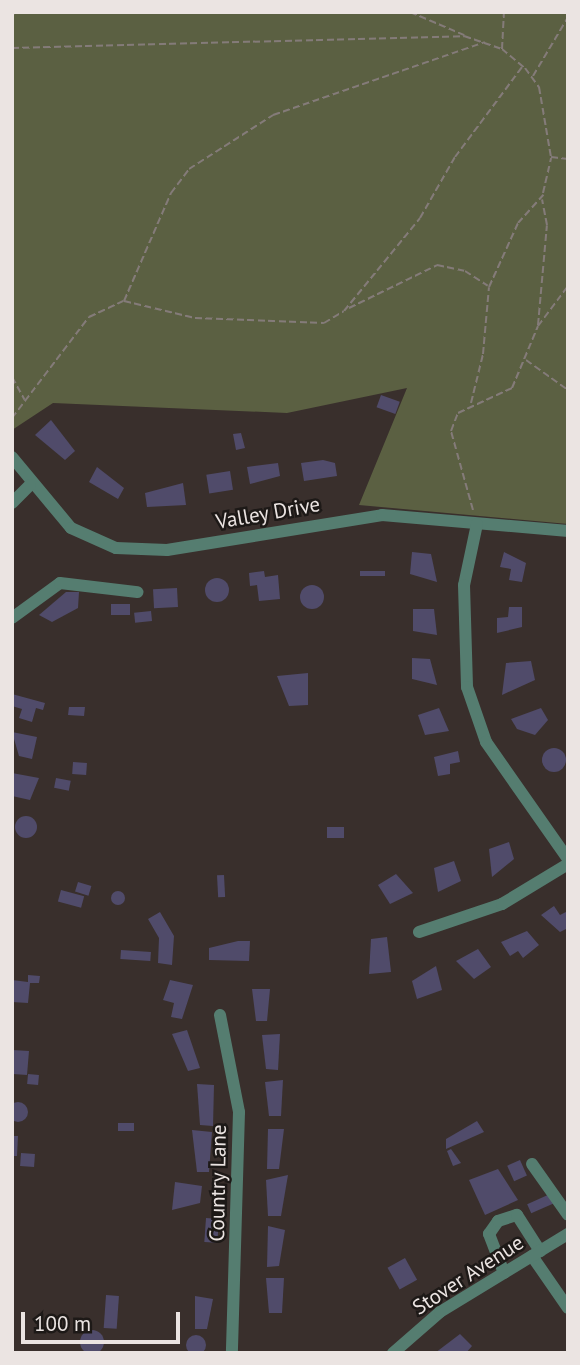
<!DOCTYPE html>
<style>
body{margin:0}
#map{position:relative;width:580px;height:1365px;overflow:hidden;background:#392f2c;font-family:"PT Sans",sans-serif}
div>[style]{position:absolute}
.green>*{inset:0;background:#5b6042}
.building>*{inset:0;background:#504b6a;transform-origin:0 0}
.round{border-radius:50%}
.path>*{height:2px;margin-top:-1px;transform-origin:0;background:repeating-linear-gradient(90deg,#847b79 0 7px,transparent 0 10.5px)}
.minor>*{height:12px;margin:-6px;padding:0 6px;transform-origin:6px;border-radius:6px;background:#557d70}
span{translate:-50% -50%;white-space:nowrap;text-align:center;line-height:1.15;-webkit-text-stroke:5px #1d1917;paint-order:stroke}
.street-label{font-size:21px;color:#ebe4e2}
.frame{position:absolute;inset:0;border:14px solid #ebe4e2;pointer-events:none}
.scale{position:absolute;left:21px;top:1312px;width:159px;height:32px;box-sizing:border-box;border:4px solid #ebe4e2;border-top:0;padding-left:9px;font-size:21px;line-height:24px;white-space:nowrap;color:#ebe4e2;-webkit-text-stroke:5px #1d1917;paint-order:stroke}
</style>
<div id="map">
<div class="green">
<div style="clip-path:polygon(12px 12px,568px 12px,568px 524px,359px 505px,407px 388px,287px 413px,53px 403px,12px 430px)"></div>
</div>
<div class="building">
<div style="left:381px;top:395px;width:20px;height:13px;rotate:20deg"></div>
<div style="clip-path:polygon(51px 420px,75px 451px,65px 460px,35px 435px)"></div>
<div style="clip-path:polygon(241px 433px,245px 448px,236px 450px,233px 434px)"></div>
<div style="clip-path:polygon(323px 460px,335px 463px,337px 476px,304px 481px,301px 463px)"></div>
<div style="clip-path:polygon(278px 463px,280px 476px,250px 484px,247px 467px)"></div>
<div style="clip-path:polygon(97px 467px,124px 488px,118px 499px,89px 482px)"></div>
<div style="left:230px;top:471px;width:19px;height:24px;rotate:81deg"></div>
<div style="clip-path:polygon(183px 483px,186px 505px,147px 507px,145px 493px)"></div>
<div style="clip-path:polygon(412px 552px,431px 554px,437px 582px,410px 574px)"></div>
<div style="clip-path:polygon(504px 552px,526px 563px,522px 582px,509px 580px,511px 569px,500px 567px)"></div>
<div style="clip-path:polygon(264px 571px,265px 577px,278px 575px,280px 599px,259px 601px,257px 585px,250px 586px,249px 573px)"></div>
<div style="left:385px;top:571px;width:5px;height:25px;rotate:90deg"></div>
<div class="round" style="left:205px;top:578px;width:24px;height:24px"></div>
<div class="round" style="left:300px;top:585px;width:24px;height:24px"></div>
<div style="left:177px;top:588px;width:19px;height:24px;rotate:87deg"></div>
<div style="clip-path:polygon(66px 592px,79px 592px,78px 608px,52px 622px,39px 615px)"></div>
<div style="left:130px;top:604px;width:11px;height:19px;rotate:90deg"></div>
<div style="clip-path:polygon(509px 607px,522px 607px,522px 627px,497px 633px,497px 618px,508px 617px)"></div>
<div style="clip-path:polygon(413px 609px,434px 609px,437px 635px,413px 631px)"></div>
<div style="left:151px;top:611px;width:10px;height:17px;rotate:84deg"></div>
<div style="clip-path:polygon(412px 658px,430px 659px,437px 685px,412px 679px)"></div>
<div style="clip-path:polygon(531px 661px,535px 680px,502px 695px,506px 663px)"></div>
<div style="clip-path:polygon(308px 673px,308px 705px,289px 706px,277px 676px)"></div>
<div style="clip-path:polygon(12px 694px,45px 703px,43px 710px,36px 708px,32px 722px,19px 718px,22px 709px,12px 706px)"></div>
<div style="clip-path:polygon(69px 707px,85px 707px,84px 716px,68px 715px)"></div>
<div style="clip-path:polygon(439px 708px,449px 731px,425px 735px,418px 715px)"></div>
<div style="clip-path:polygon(541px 708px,548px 720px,535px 735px,517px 729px,511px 719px)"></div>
<div style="clip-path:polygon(12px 732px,37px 737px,32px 759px,19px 756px)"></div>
<div class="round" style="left:542px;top:748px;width:24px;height:24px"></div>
<div style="clip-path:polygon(458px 751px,460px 762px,450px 764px,450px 774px,438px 776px,434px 757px)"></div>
<div style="left:73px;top:762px;width:14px;height:12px;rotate:4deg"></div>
<div style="clip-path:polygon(12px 773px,39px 778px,30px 800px,12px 796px)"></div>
<div style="left:56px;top:778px;width:15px;height:10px;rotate:11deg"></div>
<div class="round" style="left:15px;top:816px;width:22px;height:22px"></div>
<div style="left:327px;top:827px;width:17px;height:11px"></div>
<div style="clip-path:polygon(509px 842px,514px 859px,492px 877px,489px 849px)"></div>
<div style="clip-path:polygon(454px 861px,461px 881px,438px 892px,434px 868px)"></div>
<div style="clip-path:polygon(396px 874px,413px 893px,390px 904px,378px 885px)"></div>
<div style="left:224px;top:875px;width:22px;height:7px;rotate:87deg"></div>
<div style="left:78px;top:882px;width:14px;height:10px;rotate:17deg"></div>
<div style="left:61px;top:890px;width:24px;height:12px;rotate:15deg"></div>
<div class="round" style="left:111px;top:891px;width:14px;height:14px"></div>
<div style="clip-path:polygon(554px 906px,560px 915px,568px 911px,568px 928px,560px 932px,541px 915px)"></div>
<div style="clip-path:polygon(160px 912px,174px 936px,172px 965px,158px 963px,159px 938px,148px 919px)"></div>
<div style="clip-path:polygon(527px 931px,539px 945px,523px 958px,518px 951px,510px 956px,501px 942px)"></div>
<div style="clip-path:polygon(387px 937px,391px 972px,369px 974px,371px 939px)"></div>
<div style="clip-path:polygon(238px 941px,250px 941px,249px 961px,209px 960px,209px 948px)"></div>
<div style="clip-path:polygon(478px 949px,491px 967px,474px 979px,456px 961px)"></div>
<div style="left:121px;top:950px;width:30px;height:9px;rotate:4deg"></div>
<div style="clip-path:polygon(436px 966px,442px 990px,417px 999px,412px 981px)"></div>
<div style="clip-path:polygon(28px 975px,40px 976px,39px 983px,30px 983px,28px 1003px,12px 1002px,12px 980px,28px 982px)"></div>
<div style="clip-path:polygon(170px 980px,193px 985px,182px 1019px,171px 1017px,174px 1003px,163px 1000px)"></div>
<div style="clip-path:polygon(252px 989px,270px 989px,267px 1021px,256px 1021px)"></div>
<div style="clip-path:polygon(187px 1030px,200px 1068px,188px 1071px,172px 1034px)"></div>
<div style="clip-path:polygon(280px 1034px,278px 1070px,266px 1069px,262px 1035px)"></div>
<div style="clip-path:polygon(12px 1050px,29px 1051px,27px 1075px,13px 1074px)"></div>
<div style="left:28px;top:1074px;width:11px;height:10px;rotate:5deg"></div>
<div style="clip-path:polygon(283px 1080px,281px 1116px,269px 1116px,265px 1082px)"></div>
<div style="clip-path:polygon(197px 1084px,214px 1085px,213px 1126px,200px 1125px)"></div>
<div class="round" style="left:8px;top:1102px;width:20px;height:20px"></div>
<div style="clip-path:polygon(477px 1121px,484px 1132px,446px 1149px,446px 1139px)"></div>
<div style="left:118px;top:1123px;width:16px;height:8px"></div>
<div style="clip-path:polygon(268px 1129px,284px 1129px,279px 1169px,267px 1169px)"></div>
<div style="clip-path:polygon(192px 1130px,212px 1132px,209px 1172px,197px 1172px)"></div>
<div style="clip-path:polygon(12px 1136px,18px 1136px,17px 1156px,12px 1156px)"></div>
<div style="clip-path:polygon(451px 1149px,461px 1163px,453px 1166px,447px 1151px)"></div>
<div style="left:21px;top:1153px;width:14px;height:13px;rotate:4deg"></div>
<div style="left:520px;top:1160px;width:17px;height:14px;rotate:66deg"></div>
<div style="clip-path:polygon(498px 1169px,518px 1200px,485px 1215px,469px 1180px)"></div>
<div style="clip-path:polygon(288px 1175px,281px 1216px,268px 1216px,266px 1180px)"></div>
<div style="clip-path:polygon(175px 1182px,202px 1186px,200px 1203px,172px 1210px)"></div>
<div style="left:550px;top:1194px;width:10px;height:25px;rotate:66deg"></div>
<div style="left:206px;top:1218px;width:13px;height:24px;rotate:4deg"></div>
<div style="clip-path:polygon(268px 1226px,285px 1230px,279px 1266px,267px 1267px)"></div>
<div style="left:405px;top:1258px;width:25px;height:20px;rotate:61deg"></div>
<div style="clip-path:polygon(266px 1278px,284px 1278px,282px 1313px,269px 1313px)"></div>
<div style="left:106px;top:1295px;width:13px;height:33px;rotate:4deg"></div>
<div style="clip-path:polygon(195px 1296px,213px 1299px,207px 1329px,195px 1329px)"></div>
<div class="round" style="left:80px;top:1330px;width:24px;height:24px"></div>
<div style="clip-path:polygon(460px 1334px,472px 1346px,466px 1353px,435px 1353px)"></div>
<div class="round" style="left:186px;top:1335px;width:20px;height:20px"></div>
</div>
<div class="path">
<div style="left:410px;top:12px;width:59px;rotate:23.1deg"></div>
<div style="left:12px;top:15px;width:5px;rotate:-37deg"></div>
<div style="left:12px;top:48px;width:452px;rotate:-1.5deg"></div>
<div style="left:464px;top:36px;width:40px;rotate:18.9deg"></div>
<div style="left:502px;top:49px;width:30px;rotate:40deg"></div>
<div style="left:525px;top:68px;width:24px;rotate:54deg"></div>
<div style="left:539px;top:87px;width:71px;rotate:80.3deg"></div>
<div style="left:551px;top:157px;width:17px;rotate:7deg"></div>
<div style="left:502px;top:49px;width:37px;rotate:-87deg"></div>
<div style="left:533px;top:76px;width:69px;rotate:-59.3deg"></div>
<div style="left:543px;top:193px;width:36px;rotate:-77deg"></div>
<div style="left:124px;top:301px;width:73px;rotate:13.5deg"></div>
<div style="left:195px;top:318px;width:129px;rotate:2.2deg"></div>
<div style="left:324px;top:323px;width:23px;rotate:-31deg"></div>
<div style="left:344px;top:311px;width:120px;rotate:-50.7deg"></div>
<div style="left:420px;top:218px;width:70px;rotate:-60.2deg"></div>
<div style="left:455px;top:157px;width:112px;rotate:-53.3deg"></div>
<div style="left:349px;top:308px;width:98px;rotate:-26deg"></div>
<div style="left:437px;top:265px;width:29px;rotate:12deg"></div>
<div style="left:465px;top:271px;width:27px;rotate:33deg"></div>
<div style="left:538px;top:325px;width:100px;rotate:-84.9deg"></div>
<div style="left:547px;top:225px;width:26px;rotate:-101deg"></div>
<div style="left:526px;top:360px;width:52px;rotate:35.5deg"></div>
<div style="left:12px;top:377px;width:26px;rotate:61deg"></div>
<div style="left:471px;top:403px;width:50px;rotate:-76.2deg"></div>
<div style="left:483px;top:354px;width:67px;rotate:-84.9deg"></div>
<div style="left:489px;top:287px;width:70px;rotate:-65.6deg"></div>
<div style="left:518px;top:223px;width:38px;rotate:-48deg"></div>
<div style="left:12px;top:418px;width:127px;rotate:-52.7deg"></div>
<div style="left:89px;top:317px;width:38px;rotate:-25deg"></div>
<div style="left:124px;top:301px;width:118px;rotate:-66.5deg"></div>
<div style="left:171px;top:193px;width:30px;rotate:-53deg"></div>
<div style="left:189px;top:169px;width:100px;rotate:-32.7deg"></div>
<div style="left:273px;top:115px;width:224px;rotate:-19deg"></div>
<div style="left:473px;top:510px;width:82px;rotate:-105.6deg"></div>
<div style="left:451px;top:431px;width:19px;rotate:-69deg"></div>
<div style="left:458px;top:413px;width:60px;rotate:-24.8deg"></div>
<div style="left:512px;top:388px;width:67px;rotate:-67.2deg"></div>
<div style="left:538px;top:326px;width:50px;rotate:-53.1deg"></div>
</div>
<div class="minor">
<div style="left:12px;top:457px;width:92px;rotate:50.3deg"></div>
<div style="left:71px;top:528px;width:49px;rotate:24deg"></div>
<div style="left:116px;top:548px;width:51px;rotate:2.2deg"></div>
<div style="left:167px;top:550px;width:218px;rotate:-9.2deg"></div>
<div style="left:382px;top:515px;width:187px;rotate:4.9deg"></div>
<div style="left:12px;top:503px;width:25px;rotate:-45deg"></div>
<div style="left:477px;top:524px;width:62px;rotate:102deg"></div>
<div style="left:464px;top:585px;width:102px;rotate:88.3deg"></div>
<div style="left:467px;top:687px;width:58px;rotate:70.9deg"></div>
<div style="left:486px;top:742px;width:143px;rotate:55deg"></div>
<div style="left:12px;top:618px;width:59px;rotate:-36.1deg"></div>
<div style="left:60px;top:583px;width:78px;rotate:6.7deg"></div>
<div style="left:419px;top:932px;width:88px;rotate:-18.6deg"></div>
<div style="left:502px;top:904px;width:77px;rotate:-31.2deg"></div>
<div style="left:220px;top:1015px;width:99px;rotate:78.9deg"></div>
<div style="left:239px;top:1112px;width:241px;rotate:91.7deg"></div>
<div style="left:532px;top:1164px;width:62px;rotate:54.8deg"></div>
<div style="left:532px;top:1256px;width:63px;rotate:55.3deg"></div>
<div style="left:504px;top:1273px;width:42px;rotate:-111deg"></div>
<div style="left:489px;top:1234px;width:16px;rotate:-55deg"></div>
<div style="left:498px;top:1221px;width:20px;rotate:-18deg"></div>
<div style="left:517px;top:1215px;width:43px;rotate:57.4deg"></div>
<div style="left:393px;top:1353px;width:62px;rotate:-41.1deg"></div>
<div style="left:440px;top:1312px;width:150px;rotate:-31.4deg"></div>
</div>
<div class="street-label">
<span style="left:268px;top:513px;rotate:-10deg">Valley Drive</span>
<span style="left:218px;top:1183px;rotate:-89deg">Country Lane</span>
<span style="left:468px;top:1275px;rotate:-33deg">Stover Avenue</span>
</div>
<div class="frame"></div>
<div class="scale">100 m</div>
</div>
